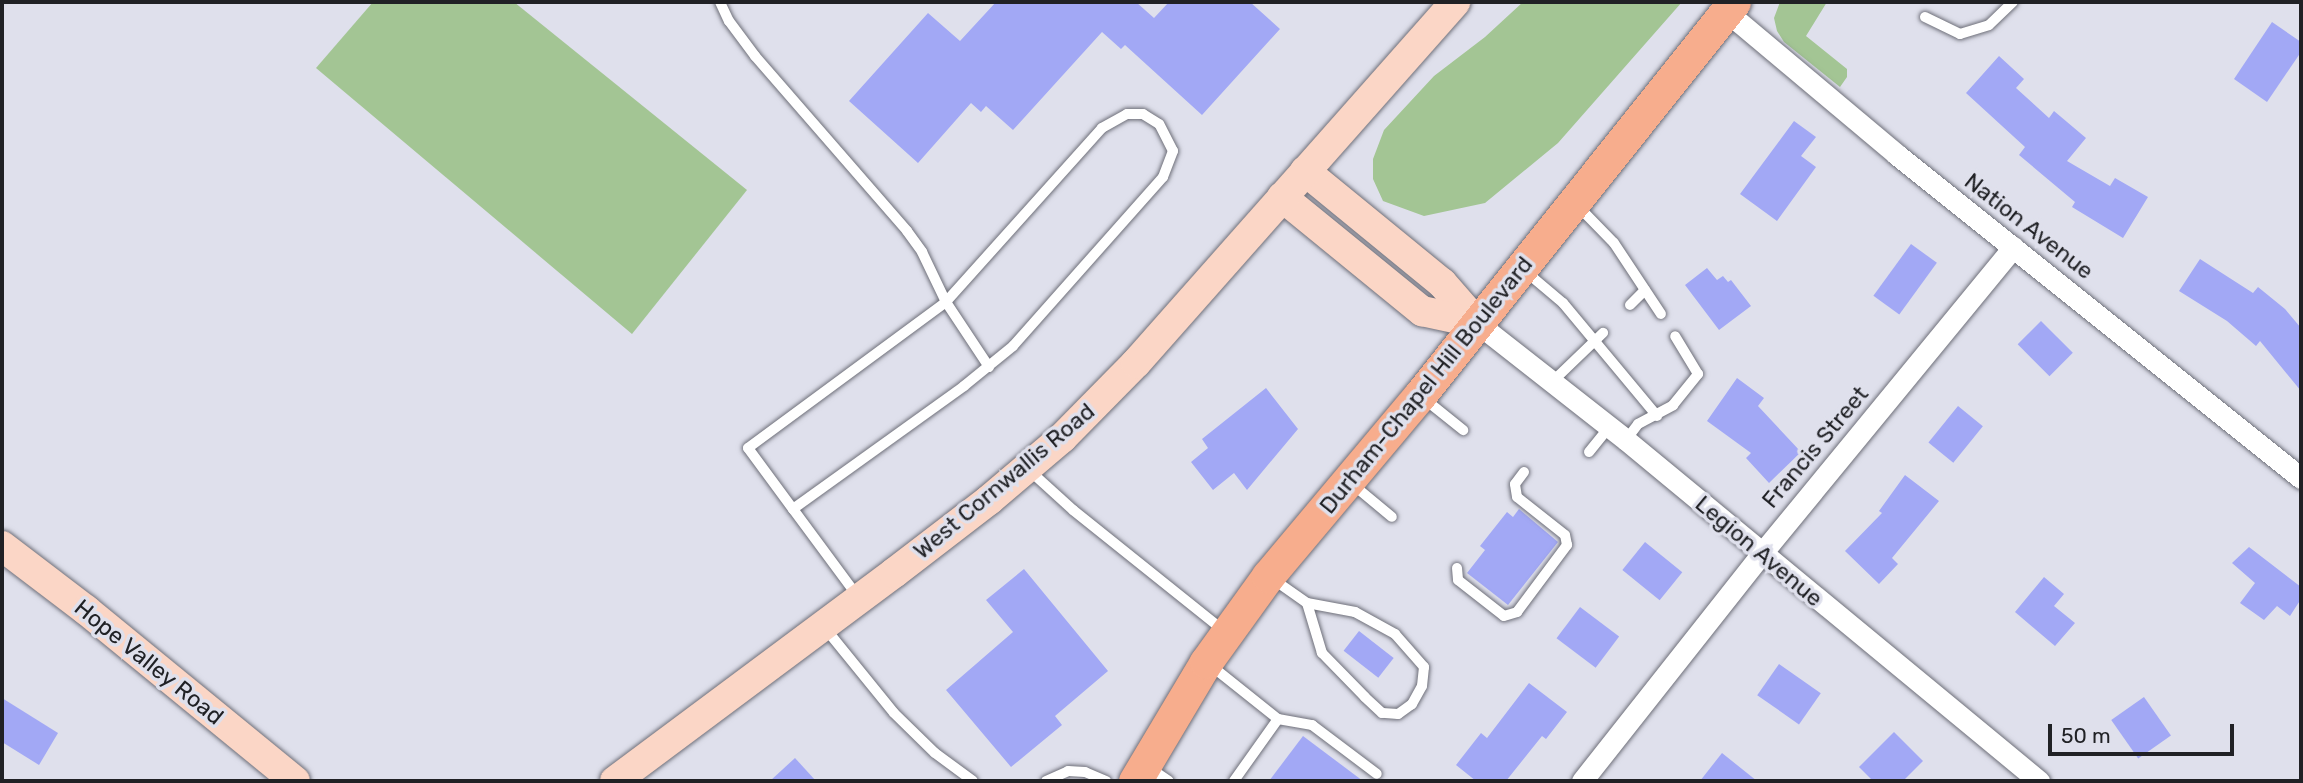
<!DOCTYPE html>
<style>
body{margin:0}
#map{position:relative;width:2303px;height:783px;overflow:hidden;background:#dfe0ec;font-family:Rubik,sans-serif}
div>[style]{position:absolute}
.green>*{inset:0;background:#a3c594}
.building>*{inset:0;background:#a2a8f5;transform-origin:0 0}
.roads{filter:drop-shadow(0 0 2px #6e6f79) drop-shadow(0 0 2px #6e6f79)}
.lane>*{height:10px;margin:-5px;padding:0 5px;transform-origin:5px;border-radius:5px;background:#fff}
.street>*{height:21px;margin:-10.5px;padding:0 10.5px;transform-origin:10.5px;border-radius:10.5px;background:#fff}
.secondary>*{height:30px;margin:-15px;padding:0 15px;transform-origin:15px;border-radius:15px;background:#fbd6c6}
.primary>*{height:33px;margin:-16.5px;padding:0 16.5px;transform-origin:16.5px;border-radius:16.5px;background:#f7ad8d}
span{translate:-50% -50%;white-space:nowrap;text-align:center;line-height:1.15;-webkit-text-stroke:7px #dfe0ec;paint-order:stroke}
.street-label{font-size:23px;color:#202125}
.frame{position:absolute;inset:0;border:4px solid #202125;pointer-events:none}
.scale{position:absolute;left:2048px;top:724px;width:186px;height:32px;box-sizing:border-box;border:4px solid #202125;border-top:0;padding-left:9px;font-size:21px;line-height:24px;white-space:nowrap;color:#202125;-webkit-text-stroke:5px #dfe0ec;paint-order:stroke}
</style>
<div id="map">
<div class="green">
<div style="clip-path:polygon(373px 2px,514px 2px,747px 190px,632px 334px,316px 68px)"></div>
<div style="clip-path:polygon(1523px 2px,1682px 2px,1558px 143px,1485px 203px,1424px 216px,1383px 201px,1373px 179px,1373px 159px,1384px 130px,1434px 76px,1485px 37px)"></div>
<div style="clip-path:polygon(1780px 2px,1827px 2px,1806px 36px,1847px 69px,1847px 77px,1840px 87px,1784px 42px,1777px 31px,1774px 18px)"></div>
</div>
<div class="building">
<div style="clip-path:polygon(996px 2px,1136px 2px,1154px 18px,1169px 2px,1250px 2px,1280px 29px,1202px 115px,1125px 45px,1121px 49px,1102px 32px,1013px 130px,986px 106px,981px 112px,971px 103px,918px 163px,849px 101px,928px 13px,960px 41px)"></div>
<div style="clip-path:polygon(2272px 22px,2301px 42px,2301px 52px,2267px 102px,2234px 79px)"></div>
<div style="clip-path:polygon(1999px 56px,2024px 79px,2016px 88px,2049px 118px,2054px 111px,2086px 138px,2067px 161px,2110px 186px,2115px 178px,2148px 197px,2123px 238px,2072px 207px,2075px 202px,2019px 155px,2025px 147px,1966px 93px)"></div>
<div style="clip-path:polygon(1794px 121px,1816px 137px,1801px 156px,1816px 167px,1777px 221px,1740px 194px)"></div>
<div style="left:1911px;top:244px;width:32px;height:64px;rotate:36deg"></div>
<div style="clip-path:polygon(2200px 259px,2253px 293px,2258px 287px,2285px 309px,2301px 328px,2301px 391px,2260px 341px,2256px 346px,2227px 321px,2179px 291px)"></div>
<div style="clip-path:polygon(1707px 268px,1717px 280px,1723px 276px,1728px 282px,1731px 280px,1751px 306px,1719px 330px,1685px 285px)"></div>
<div style="left:2041px;top:321px;width:45px;height:33px;rotate:45deg"></div>
<div style="clip-path:polygon(1737px 378px,1764px 398px,1758px 406px,1801px 452px,1769px 483px,1746px 458px,1751px 453px,1707px 421px)"></div>
<div style="clip-path:polygon(1266px 388px,1298px 429px,1247px 490px,1234px 473px,1213px 490px,1191px 462px,1208px 448px,1202px 439px)"></div>
<div style="left:1958px;top:406px;width:32px;height:47px;rotate:39deg"></div>
<div style="clip-path:polygon(1905px 475px,1939px 501px,1892px 558px,1898px 564px,1879px 584px,1845px 551px,1882px 513px,1879px 511px)"></div>
<div style="clip-path:polygon(1519px 509px,1558px 542px,1508px 605px,1467px 573px,1485px 550px,1480px 546px,1507px 512px,1513px 517px)"></div>
<div style="left:1645px;top:542px;width:48px;height:36px;rotate:39deg"></div>
<div style="clip-path:polygon(2249px 547px,2301px 587px,2301px 599px,2290px 616px,2277px 606px,2264px 620px,2240px 603px,2255px 583px,2232px 563px)"></div>
<div style="clip-path:polygon(1024px 569px,1108px 671px,1055px 716px,1062px 725px,1011px 767px,946px 690px,1013px 632px,986px 600px)"></div>
<div style="clip-path:polygon(2044px 577px,2064px 594px,2054px 606px,2075px 623px,2055px 646px,2015px 612px)"></div>
<div style="left:1580px;top:607px;width:49px;height:39px;rotate:37deg"></div>
<div style="left:1359px;top:631px;width:44px;height:25px;rotate:38deg"></div>
<div style="left:1779px;top:664px;width:51px;height:38px;rotate:35deg"></div>
<div style="clip-path:polygon(1529px 683px,1567px 712px,1546px 739px,1542px 736px,1506px 781px,1476px 781px,1456px 765px,1481px 733px,1487px 738px)"></div>
<div style="left:2144px;top:697px;width:47px;height:40px;rotate:55deg"></div>
<div style="clip-path:polygon(2px 698px,58px 733px,39px 765px,2px 742px)"></div>
<div style="clip-path:polygon(1894px 732px,1923px 761px,1903px 781px,1873px 781px,1859px 767px)"></div>
<div style="clip-path:polygon(1303px 736px,1363px 781px,1269px 781px)"></div>
<div style="clip-path:polygon(1722px 753px,1757px 781px,1700px 781px)"></div>
<div style="clip-path:polygon(795px 758px,816px 781px,770px 781px)"></div>
</div>
<div class="roads">
<div class="lane">
<div style="left:720px;top:2px;width:21px;rotate:65deg"></div>
<div style="left:729px;top:21px;width:44px;rotate:53.4deg"></div>
<div style="left:755px;top:56px;width:232px;rotate:49deg"></div>
<div style="left:907px;top:231px;width:26px;rotate:54deg"></div>
<div style="left:922px;top:252px;width:55px;rotate:64.4deg"></div>
<div style="left:946px;top:302px;width:78px;rotate:56.5deg"></div>
<div style="left:1925px;top:17px;width:39px;rotate:26deg"></div>
<div style="left:1960px;top:34px;width:30px;rotate:-17deg"></div>
<div style="left:1989px;top:25px;width:33px;rotate:-44deg"></div>
<div style="left:1576px;top:204px;width:54px;rotate:45.7deg"></div>
<div style="left:1614px;top:243px;width:85px;rotate:56.5deg"></div>
<div style="left:1525px;top:271px;width:50px;rotate:40.1deg"></div>
<div style="left:1563px;top:303px;width:147px;rotate:50.2deg"></div>
<div style="left:1630px;top:305px;width:21px;rotate:-45deg"></div>
<div style="left:1552px;top:382px;width:71px;rotate:-43.9deg"></div>
<div style="left:1422px;top:397px;width:53px;rotate:38.8deg"></div>
<div style="left:1626px;top:440px;width:20px;rotate:-53deg"></div>
<div style="left:1638px;top:424px;width:40px;rotate:-28deg"></div>
<div style="left:1673px;top:405px;width:40px;rotate:-51deg"></div>
<div style="left:1698px;top:374px;width:44px;rotate:-121.2deg"></div>
<div style="left:1589px;top:452px;width:32px;rotate:-51deg"></div>
<div style="left:1029px;top:470px;width:59px;rotate:42.3deg"></div>
<div style="left:1073px;top:510px;width:193px;rotate:38.7deg"></div>
<div style="left:1351px;top:483px;width:53px;rotate:39.7deg"></div>
<div style="left:793px;top:509px;width:211px;rotate:-35.7deg"></div>
<div style="left:964px;top:386px;width:63px;rotate:-39.2deg"></div>
<div style="left:1013px;top:346px;width:226px;rotate:-48.4deg"></div>
<div style="left:1163px;top:177px;width:28px;rotate:-69deg"></div>
<div style="left:1173px;top:151px;width:30px;rotate:-117deg"></div>
<div style="left:1159px;top:124px;width:19px;rotate:-148deg"></div>
<div style="left:1143px;top:114px;width:16px;rotate:180deg"></div>
<div style="left:1127px;top:114px;width:29px;rotate:151deg"></div>
<div style="left:1102px;top:128px;width:234px;rotate:131.9deg"></div>
<div style="left:946px;top:302px;width:246px;rotate:143.6deg"></div>
<div style="left:748px;top:448px;width:76px;rotate:53.6deg"></div>
<div style="left:793px;top:509px;width:109px;rotate:53.5deg"></div>
<div style="left:1457px;top:568px;width:12px;rotate:85deg"></div>
<div style="left:1458px;top:580px;width:58px;rotate:38deg"></div>
<div style="left:1504px;top:616px;width:14px;rotate:-17deg"></div>
<div style="left:1517px;top:612px;width:84px;rotate:-53.3deg"></div>
<div style="left:1567px;top:545px;width:10px;rotate:-101deg"></div>
<div style="left:1565px;top:535px;width:61px;rotate:-141.6deg"></div>
<div style="left:1517px;top:497px;width:13px;rotate:-99deg"></div>
<div style="left:1515px;top:484px;width:15px;rotate:-53deg"></div>
<div style="left:1270px;top:577px;width:45px;rotate:35.1deg"></div>
<div style="left:1307px;top:603px;width:49px;rotate:10.6deg"></div>
<div style="left:1355px;top:612px;width:46px;rotate:28.8deg"></div>
<div style="left:1395px;top:634px;width:44px;rotate:48.7deg"></div>
<div style="left:1424px;top:667px;width:19px;rotate:96deg"></div>
<div style="left:1422px;top:686px;width:21px;rotate:119deg"></div>
<div style="left:1412px;top:704px;width:17px;rotate:144deg"></div>
<div style="left:1398px;top:714px;width:16px;rotate:-176deg"></div>
<div style="left:1382px;top:713px;width:23px;rotate:-137deg"></div>
<div style="left:1365px;top:697px;width:62px;rotate:-134.3deg"></div>
<div style="left:1322px;top:653px;width:52px;rotate:-106.7deg"></div>
<div style="left:825px;top:628px;width:109px;rotate:50.9deg"></div>
<div style="left:894px;top:713px;width:57px;rotate:44.3deg"></div>
<div style="left:935px;top:753px;width:47px;rotate:36.4deg"></div>
<div style="left:1209px;top:664px;width:88px;rotate:38.6deg"></div>
<div style="left:1278px;top:719px;width:76px;rotate:125.4deg"></div>
<div style="left:1278px;top:719px;width:35px;rotate:10deg"></div>
<div style="left:1312px;top:725px;width:81px;rotate:37deg"></div>
<div style="left:1148px;top:767px;width:25px;rotate:34deg"></div>
<div style="left:1046px;top:781px;width:24px;rotate:-24deg"></div>
<div style="left:1068px;top:771px;width:17px;rotate:3deg"></div>
<div style="left:1085px;top:772px;width:23px;rotate:23deg"></div>
</div>
<div class="street">
<div style="left:1727px;top:12px;width:221px;rotate:40deg"></div>
<div style="left:1896px;top:154px;width:519px;rotate:38.66deg"></div>
<div style="left:1477px;top:323px;width:189px;rotate:38.1deg"></div>
<div style="left:1626px;top:440px;width:536px;rotate:39.55deg"></div>
<div style="left:1582px;top:781px;width:290px;rotate:-51.7deg"></div>
<div style="left:1762px;top:553px;width:396px;rotate:-50.6deg"></div>
</div>
<div class="secondary">
<div style="left:1305px;top:171px;width:177px;rotate:39.3deg"></div>
<div style="left:1442px;top:283px;width:53px;rotate:48.8deg"></div>
<div style="left:1282px;top:197px;width:181px;rotate:39.2deg"></div>
<div style="left:1422px;top:311px;width:56px;rotate:12.3deg"></div>
<div style="left:2px;top:546px;width:106px;rotate:37.3deg"></div>
<div style="left:86px;top:610px;width:270px;rotate:39.3deg"></div>
<div style="left:615px;top:781px;width:348px;rotate:-36.7deg"></div>
<div style="left:894px;top:573px;width:120px;rotate:-37.5deg"></div>
<div style="left:989px;top:500px;width:96px;rotate:-40.3deg"></div>
<div style="left:1062px;top:438px;width:105px;rotate:-45.4deg"></div>
<div style="left:1136px;top:363px;width:482px;rotate:-48.5deg"></div>
</div>
<div class="primary">
<div style="left:1135px;top:781px;width:139px;rotate:-59.2deg"></div>
<div style="left:1206px;top:662px;width:106px;rotate:-54.2deg"></div>
<div style="left:1268px;top:576px;width:236px;rotate:-50deg"></div>
<div style="left:1420px;top:395px;width:503px;rotate:-51.38deg"></div>
</div>
</div>
<div class="street-label">
<span style="left:2029px;top:226px;rotate:38deg">Nation Avenue</span>
<span style="left:1426px;top:385px;rotate:-51deg">Durham-Chapel Hill Boulevard</span>
<span style="left:1815px;top:447px;rotate:-50deg">Francis Street</span>
<span style="left:1004px;top:481px;rotate:-40deg">West Cornwallis Road</span>
<span style="left:1759px;top:551px;rotate:40deg">Legion Avenue</span>
<span style="left:149px;top:662px;rotate:39deg">Hope Valley Road</span>
</div>
<div class="frame"></div>
<div class="scale">50 m</div>
</div>
